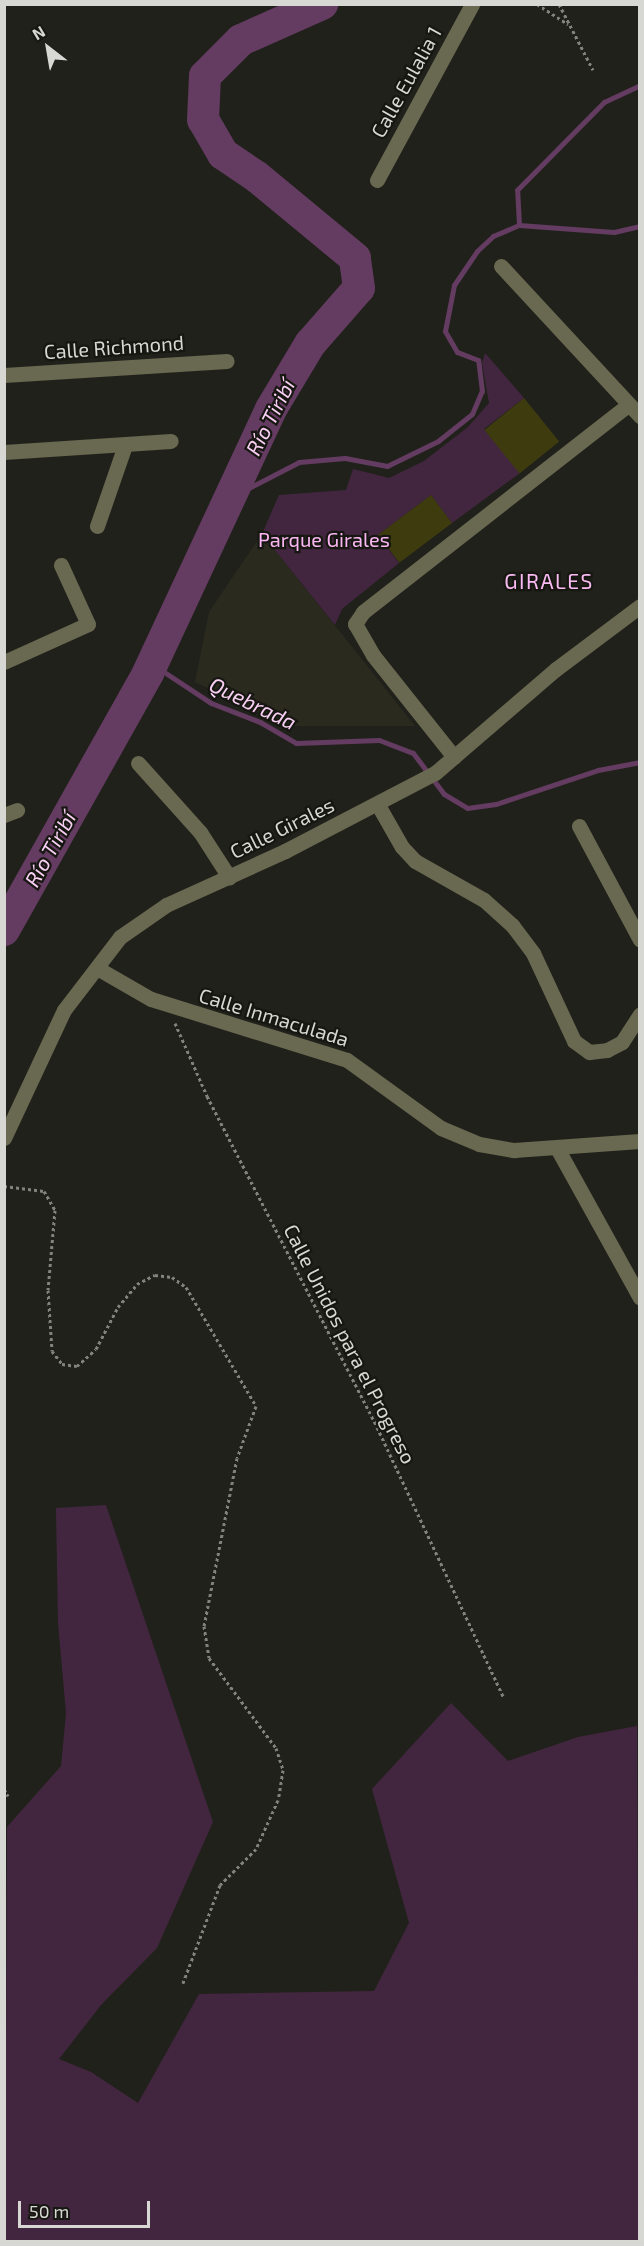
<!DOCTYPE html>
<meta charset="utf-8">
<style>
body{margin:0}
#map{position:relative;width:644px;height:2246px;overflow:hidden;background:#21211b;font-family:"Exo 2",sans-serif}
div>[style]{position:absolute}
.built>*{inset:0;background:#2b2a1f}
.green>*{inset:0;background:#42263f}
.stream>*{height:5px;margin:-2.5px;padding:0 2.5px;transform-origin:2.5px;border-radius:2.5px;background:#643b61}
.river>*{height:32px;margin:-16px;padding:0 16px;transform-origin:16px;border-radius:16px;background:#643b61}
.building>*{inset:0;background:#3e3c0e;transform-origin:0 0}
.path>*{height:3px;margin-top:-1.5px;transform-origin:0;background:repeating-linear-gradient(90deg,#83837e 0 3px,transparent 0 6px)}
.minor>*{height:15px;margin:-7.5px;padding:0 7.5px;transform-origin:7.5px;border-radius:7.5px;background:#696850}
span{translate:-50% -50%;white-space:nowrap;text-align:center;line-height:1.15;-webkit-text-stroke:4.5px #171712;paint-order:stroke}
.street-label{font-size:20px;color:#d7d7d3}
.park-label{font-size:20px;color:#fbb7f3}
.water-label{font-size:21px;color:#f9d0f4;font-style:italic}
.neighbourhood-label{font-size:21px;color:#f9bbf2;letter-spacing:1.5px}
.frame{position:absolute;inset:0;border:6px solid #d7d7d3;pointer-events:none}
.north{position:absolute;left:18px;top:18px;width:60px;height:60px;-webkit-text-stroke:4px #171712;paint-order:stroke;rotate:329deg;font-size:16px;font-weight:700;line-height:24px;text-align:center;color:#d7d7d3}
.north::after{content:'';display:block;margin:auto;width:21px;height:27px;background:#d7d7d3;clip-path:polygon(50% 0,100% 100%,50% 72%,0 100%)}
.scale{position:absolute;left:18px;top:2201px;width:132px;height:27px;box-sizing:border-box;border:3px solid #d7d7d3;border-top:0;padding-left:8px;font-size:18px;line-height:21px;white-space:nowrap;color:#d7d7d3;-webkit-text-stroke:4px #171712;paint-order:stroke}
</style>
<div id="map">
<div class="built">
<div style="clip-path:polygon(262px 534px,415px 726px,288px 726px,195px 682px,209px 612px)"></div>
</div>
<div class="green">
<div style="clip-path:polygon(485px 353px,524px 398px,484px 429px,520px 473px,452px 523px,431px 495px,378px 535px,399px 563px,342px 609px,335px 625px,262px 534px,279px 495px,346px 490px,353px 469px,389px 478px,424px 461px,468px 427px,489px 403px,482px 363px)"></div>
<div style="clip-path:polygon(106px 1505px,213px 1822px,157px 1948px,101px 2005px,59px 2059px,91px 2072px,138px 2103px,199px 1994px,374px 1991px,409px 1923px,372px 1789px,451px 1703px,508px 1761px,578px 1737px,637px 1726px,639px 2241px,5px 2241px,7px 1827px,61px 1766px,66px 1713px,58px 1623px,56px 1508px)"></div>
</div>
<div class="stream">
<div style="left:519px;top:225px;width:35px;rotate:-93deg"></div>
<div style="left:517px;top:190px;width:124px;rotate:-45.3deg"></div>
<div style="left:604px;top:102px;width:40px;rotate:-25deg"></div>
<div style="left:231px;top:497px;width:76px;rotate:-27.2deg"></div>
<div style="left:299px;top:462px;width:46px;rotate:-5deg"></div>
<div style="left:345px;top:458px;width:43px;rotate:10.8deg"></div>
<div style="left:387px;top:466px;width:57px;rotate:-26.1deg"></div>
<div style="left:438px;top:441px;width:43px;rotate:-38.5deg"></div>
<div style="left:472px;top:414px;width:25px;rotate:-67deg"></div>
<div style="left:482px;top:391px;width:31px;rotate:-97deg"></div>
<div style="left:478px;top:360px;width:22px;rotate:-159deg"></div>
<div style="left:457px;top:352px;width:24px;rotate:-120deg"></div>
<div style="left:445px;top:331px;width:47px;rotate:-78.9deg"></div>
<div style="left:454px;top:285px;width:41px;rotate:-55.9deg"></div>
<div style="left:477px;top:251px;width:22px;rotate:-43deg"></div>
<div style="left:493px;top:236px;width:28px;rotate:-23deg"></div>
<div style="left:519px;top:225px;width:95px;rotate:4.2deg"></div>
<div style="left:614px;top:232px;width:27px;rotate:-13deg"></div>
<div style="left:152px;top:664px;width:71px;rotate:33.5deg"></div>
<div style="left:211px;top:703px;width:53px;rotate:21.2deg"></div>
<div style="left:260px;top:722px;width:42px;rotate:30.3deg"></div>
<div style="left:296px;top:743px;width:83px;rotate:-2.1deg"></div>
<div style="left:379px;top:740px;width:36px;rotate:21deg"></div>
<div style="left:413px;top:753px;width:51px;rotate:52.9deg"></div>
<div style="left:444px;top:794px;width:27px;rotate:31deg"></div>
<div style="left:467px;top:808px;width:29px;rotate:-8deg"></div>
<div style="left:496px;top:804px;width:108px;rotate:-18.4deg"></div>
<div style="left:598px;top:770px;width:43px;rotate:-10.8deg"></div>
</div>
<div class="river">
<div style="left:4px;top:930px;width:295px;rotate:-60.7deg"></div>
<div style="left:148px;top:673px;width:291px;rotate:-65deg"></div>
<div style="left:271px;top:409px;width:76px;rotate:-59deg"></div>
<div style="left:310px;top:344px;width:74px;rotate:-48.8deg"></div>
<div style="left:359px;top:288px;width:30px;rotate:-98deg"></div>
<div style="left:355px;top:258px;width:127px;rotate:-140.4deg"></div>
<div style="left:257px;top:177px;width:41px;rotate:-145.9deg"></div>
<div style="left:223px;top:154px;width:39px;rotate:-120deg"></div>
<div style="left:203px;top:120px;width:44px;rotate:-87.4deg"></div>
<div style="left:205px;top:76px;width:51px;rotate:-45deg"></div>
<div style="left:241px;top:40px;width:89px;rotate:-24deg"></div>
</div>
<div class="building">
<div style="left:524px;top:398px;width:56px;height:51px;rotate:51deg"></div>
<div style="left:431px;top:495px;width:35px;height:66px;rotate:53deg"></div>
</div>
<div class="path">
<div style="left:537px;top:4px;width:37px;rotate:33deg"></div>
<div style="left:559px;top:4px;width:74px;rotate:62.7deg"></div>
<div style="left:175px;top:1023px;width:80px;rotate:66.3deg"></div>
<div style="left:207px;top:1096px;width:372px;rotate:62.8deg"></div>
<div style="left:377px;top:1427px;width:299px;rotate:64.9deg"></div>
<div style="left:4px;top:1186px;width:40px;rotate:7.1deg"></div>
<div style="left:44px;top:1191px;width:22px;rotate:60deg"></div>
<div style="left:55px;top:1210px;width:80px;rotate:95deg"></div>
<div style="left:48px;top:1290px;width:61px;rotate:86.2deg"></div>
<div style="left:52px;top:1351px;width:16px;rotate:52deg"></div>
<div style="left:62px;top:1364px;width:15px;rotate:8deg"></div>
<div style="left:77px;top:1366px;width:25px;rotate:-42deg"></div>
<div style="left:96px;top:1349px;width:47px;rotate:-62.4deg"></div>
<div style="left:118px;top:1307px;width:30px;rotate:-50deg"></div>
<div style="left:137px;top:1284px;width:20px;rotate:-27deg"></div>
<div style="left:155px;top:1275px;width:17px;rotate:7deg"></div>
<div style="left:172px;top:1277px;width:17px;rotate:36deg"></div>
<div style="left:186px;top:1287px;width:138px;rotate:59.5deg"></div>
<div style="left:256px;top:1406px;width:55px;rotate:110.1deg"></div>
<div style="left:237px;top:1458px;width:171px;rotate:101.1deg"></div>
<div style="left:204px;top:1626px;width:32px;rotate:81deg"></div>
<div style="left:209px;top:1658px;width:112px;rotate:53.3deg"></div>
<div style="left:276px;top:1748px;width:23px;rotate:72deg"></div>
<div style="left:283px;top:1770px;width:30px;rotate:99deg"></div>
<div style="left:278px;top:1800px;width:54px;rotate:114.2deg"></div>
<div style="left:256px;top:1849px;width:51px;rotate:135deg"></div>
<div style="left:220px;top:1885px;width:105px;rotate:110.7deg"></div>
<div style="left:4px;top:1789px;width:8px;rotate:60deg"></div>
</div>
<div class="minor">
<div style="left:377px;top:180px;width:200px;rotate:-61.6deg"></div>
<div style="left:501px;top:266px;width:205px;rotate:47.2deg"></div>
<div style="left:4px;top:375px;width:223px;rotate:-3.6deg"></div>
<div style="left:4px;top:452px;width:167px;rotate:-3.8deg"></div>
<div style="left:97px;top:526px;width:86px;rotate:-70.9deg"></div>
<div style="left:4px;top:662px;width:92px;rotate:-24.3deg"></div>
<div style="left:88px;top:624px;width:65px;rotate:-114.6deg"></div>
<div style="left:454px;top:757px;width:130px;rotate:-128.5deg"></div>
<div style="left:373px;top:655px;width:36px;rotate:-120deg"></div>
<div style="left:355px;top:624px;width:14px;rotate:-56deg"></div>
<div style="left:363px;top:612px;width:336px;rotate:-38deg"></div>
<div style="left:138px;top:763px;width:93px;rotate:48.1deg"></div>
<div style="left:200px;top:832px;width:54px;rotate:57.2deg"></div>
<div style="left:378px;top:805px;width:48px;rotate:60.3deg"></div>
<div style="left:402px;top:847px;width:19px;rotate:47deg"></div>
<div style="left:415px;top:861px;width:79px;rotate:29.5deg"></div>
<div style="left:484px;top:900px;width:38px;rotate:42deg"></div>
<div style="left:512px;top:925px;width:35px;rotate:53deg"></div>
<div style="left:533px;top:953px;width:97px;rotate:65deg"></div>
<div style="left:574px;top:1041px;width:19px;rotate:36deg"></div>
<div style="left:589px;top:1052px;width:18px;rotate:-6deg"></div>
<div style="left:607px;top:1050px;width:17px;rotate:-28deg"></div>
<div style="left:622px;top:1042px;width:33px;rotate:-57deg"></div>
<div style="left:4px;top:815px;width:14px;rotate:-21deg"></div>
<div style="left:579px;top:826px;width:129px;rotate:61.8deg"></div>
<div style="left:97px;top:968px;width:62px;rotate:29.9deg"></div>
<div style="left:151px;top:999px;width:205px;rotate:17.3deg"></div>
<div style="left:347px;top:1060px;width:116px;rotate:35.9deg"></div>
<div style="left:441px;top:1128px;width:41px;rotate:22.8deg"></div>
<div style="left:479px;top:1144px;width:36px;rotate:10deg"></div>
<div style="left:514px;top:1150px;width:126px;rotate:-4.1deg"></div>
<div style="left:4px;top:1138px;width:141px;rotate:-64.9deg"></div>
<div style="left:64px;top:1010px;width:92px;rotate:-52.5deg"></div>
<div style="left:120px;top:937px;width:56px;rotate:-34.8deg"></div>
<div style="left:166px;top:905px;width:131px;rotate:-24.4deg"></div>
<div style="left:285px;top:851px;width:169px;rotate:-27.5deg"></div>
<div style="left:435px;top:773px;width:160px;rotate:-40.7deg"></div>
<div style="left:556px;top:669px;width:105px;rotate:-36.9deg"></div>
<div style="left:557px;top:1148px;width:171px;rotate:61deg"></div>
</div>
<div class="street-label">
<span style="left:406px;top:82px;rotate:-61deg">Calle Eulalia 1</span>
<span style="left:114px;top:347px;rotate:-4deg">Calle Richmond</span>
<span style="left:282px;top:828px;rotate:-26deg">Calle Girales</span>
<span style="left:274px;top:1017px;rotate:17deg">Calle Inmaculada</span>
<span style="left:350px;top:1344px;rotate:63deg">Calle Unidos para el Progreso</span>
</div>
<div class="park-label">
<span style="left:324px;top:539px">Parque Girales</span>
</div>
<div class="water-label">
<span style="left:270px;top:417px;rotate:-63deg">Río Tiribí</span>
<span style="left:253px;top:703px;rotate:26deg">Quebrada</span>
<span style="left:50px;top:849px;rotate:-61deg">Río Tiribí</span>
</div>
<div class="neighbourhood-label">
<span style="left:549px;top:581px">GIRALES</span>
</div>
<div class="frame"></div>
<div class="north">N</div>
<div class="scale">50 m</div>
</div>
